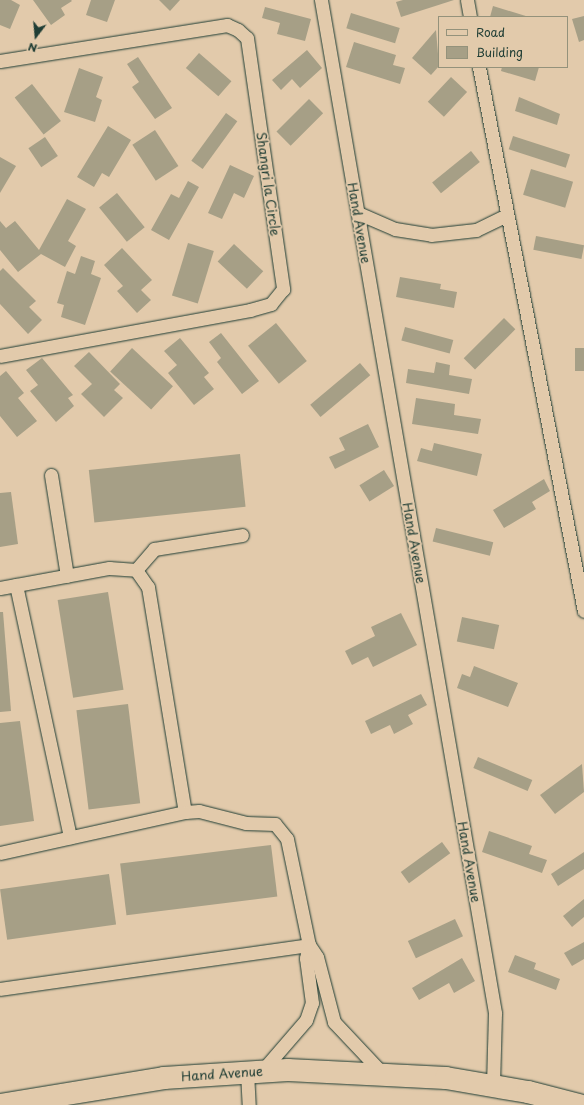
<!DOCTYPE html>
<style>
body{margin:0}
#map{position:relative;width:584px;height:1105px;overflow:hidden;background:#e2caab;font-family:"Playpen Sans",sans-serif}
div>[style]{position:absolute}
.building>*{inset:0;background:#a69f86;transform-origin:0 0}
.roads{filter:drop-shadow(0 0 1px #1f3d34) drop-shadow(0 0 1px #1f3d34)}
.service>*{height:13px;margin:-6.5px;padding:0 6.5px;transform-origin:6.5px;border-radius:6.5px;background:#e2caab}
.tertiary>*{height:22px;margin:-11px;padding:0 11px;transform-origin:11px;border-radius:11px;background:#e2caab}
span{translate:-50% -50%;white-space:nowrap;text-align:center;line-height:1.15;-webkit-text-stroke:3.5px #e2caab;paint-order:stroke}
.street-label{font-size:13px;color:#1f3d34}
.legend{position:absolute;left:438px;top:16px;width:130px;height:52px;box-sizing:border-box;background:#e2caab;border:1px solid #94927b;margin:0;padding:5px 7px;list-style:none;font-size:12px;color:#1f3d34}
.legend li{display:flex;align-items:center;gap:8px;height:20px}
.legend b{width:20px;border:1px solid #94927b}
.north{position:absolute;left:16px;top:16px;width:40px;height:40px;-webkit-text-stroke:3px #e2caab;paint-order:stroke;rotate:196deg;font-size:11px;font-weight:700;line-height:16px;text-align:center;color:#1f3d34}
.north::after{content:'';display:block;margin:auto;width:14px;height:18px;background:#1f3d34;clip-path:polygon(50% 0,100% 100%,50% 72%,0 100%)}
</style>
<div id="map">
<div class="building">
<div style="clip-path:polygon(0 0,11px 0,20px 5px,10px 29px,0 25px)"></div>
<div style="clip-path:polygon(33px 0,71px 0,72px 1px,61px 8px,65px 15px,51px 25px)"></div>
<div style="clip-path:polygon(91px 0,115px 0,107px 22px,86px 15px)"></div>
<div style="clip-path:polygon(159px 0,180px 0,170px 11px)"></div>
<div style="clip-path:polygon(403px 0,454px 0,401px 17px,396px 2px)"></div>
<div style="clip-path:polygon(493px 6px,529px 17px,490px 17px)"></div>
<div style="clip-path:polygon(265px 7px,311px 19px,305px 41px,277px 34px,280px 23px,262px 18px)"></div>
<div style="left:351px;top:13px;width:51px;height:16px;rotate:17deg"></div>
<div style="clip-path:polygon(584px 16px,584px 40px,579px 42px,572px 19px)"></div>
<div style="clip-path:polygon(436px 30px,439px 66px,431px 75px,412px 58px)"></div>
<div style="clip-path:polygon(354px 42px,396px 55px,393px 65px,405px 68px,400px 84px,346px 67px)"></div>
<div style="clip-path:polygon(307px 50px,322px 68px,300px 88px,292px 79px,281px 90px,272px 80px)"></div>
<div style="left:199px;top:53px;width:43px;height:20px;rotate:41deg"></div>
<div style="clip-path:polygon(138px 57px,172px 108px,155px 119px,132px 87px,139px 82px,127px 64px)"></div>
<div style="clip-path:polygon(502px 67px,539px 67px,535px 81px,501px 71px)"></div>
<div style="clip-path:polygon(79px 68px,103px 77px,96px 97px,102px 100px,95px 122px,64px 112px)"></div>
<div style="left:451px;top:77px;width:22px;height:34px;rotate:43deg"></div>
<div style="left:32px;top:84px;width:47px;height:22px;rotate:52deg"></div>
<div style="clip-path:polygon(519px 97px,560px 114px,557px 125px,515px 111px)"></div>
<div style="left:309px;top:99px;width:20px;height:46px;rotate:45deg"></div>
<div style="left:226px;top:113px;width:14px;height:59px;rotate:36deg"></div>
<div style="clip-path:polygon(108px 126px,131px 140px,109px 177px,102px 173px,94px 187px,77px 177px)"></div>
<div style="left:155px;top:130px;width:43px;height:27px;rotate:57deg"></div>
<div style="left:513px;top:136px;width:60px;height:14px;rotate:18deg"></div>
<div style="left:45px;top:137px;width:23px;height:20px;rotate:56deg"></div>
<div style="left:471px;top:151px;width:14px;height:50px;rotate:51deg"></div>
<div style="clip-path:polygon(0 157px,16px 166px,0 193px)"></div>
<div style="clip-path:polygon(230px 165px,254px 176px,244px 198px,234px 193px,222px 219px,208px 213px)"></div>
<div style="left:531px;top:169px;width:44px;height:27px;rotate:17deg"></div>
<div style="clip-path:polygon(188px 181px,199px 187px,169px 240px,151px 230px,171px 194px,179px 198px)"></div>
<div style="left:117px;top:193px;width:44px;height:23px;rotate:51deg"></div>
<div style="clip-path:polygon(67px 199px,86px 209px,68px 241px,76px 246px,65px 267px,41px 254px,18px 272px,0 250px,0 221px,6px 228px,15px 221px,39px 250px)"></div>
<div style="left:536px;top:236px;width:49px;height:14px;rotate:11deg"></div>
<div style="left:188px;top:243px;width:27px;height:55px;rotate:17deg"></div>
<div style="left:234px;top:244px;width:40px;height:24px;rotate:43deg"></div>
<div style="clip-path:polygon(122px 248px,152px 280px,141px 290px,151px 300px,137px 313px,117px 291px,123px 286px,104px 265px)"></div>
<div style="clip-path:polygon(81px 256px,95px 261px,91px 274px,101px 278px,85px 325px,61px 317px,64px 305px,57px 303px,67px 271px,75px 274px)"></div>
<div style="clip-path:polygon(3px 268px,36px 301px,29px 307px,42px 320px,28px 334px,0 304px,0 271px)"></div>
<div style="clip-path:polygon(400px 277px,441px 284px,440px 289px,457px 292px,454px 308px,396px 297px)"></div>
<div style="left:504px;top:318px;width:16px;height:57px;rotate:45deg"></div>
<div style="left:276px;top:323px;width:49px;height:36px;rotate:51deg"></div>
<div style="left:405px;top:327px;width:50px;height:14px;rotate:15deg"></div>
<div style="clip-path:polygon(221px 333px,259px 381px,242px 394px,217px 362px,221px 358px,209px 342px)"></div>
<div style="clip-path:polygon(180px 338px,209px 373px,204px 377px,214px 389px,194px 405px,168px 373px,177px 365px,164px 351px)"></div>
<div style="left:132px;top:348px;width:56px;height:32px;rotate:43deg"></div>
<div style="left:575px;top:348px;width:9px;height:23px"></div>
<div style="clip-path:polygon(89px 352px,120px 384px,114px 390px,123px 398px,104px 417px,81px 394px,92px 384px,74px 366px)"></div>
<div style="clip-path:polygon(42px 358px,73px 395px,68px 398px,74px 406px,56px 422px,30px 391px,38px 385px,26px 370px)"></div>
<div style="clip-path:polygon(436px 362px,450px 365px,449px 375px,472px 379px,469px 394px,406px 383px,408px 369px,434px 373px)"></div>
<div style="left:360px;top:363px;width:16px;height:65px;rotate:50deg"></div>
<div style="clip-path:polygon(6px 371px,24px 393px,18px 398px,37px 421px,17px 437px,0 416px,0 376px)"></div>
<div style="clip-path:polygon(416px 398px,455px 404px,454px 415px,481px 419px,478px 434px,412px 424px)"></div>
<div style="clip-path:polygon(368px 424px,379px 447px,335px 469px,329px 457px,345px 450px,339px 438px)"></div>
<div style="clip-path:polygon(434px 443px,482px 454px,477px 476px,417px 461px,421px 448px,432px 451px)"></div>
<div style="left:240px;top:454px;width:53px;height:152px;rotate:84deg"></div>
<div style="left:384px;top:470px;width:19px;height:29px;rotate:58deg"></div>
<div style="clip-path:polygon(544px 479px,550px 491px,532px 502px,536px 509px,504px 528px,493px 510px)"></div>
<div style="clip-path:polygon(11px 492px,18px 544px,0 547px,0 493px)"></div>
<div style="left:436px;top:528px;width:59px;height:14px;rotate:14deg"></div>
<div style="left:108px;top:592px;width:99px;height:51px;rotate:81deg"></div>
<div style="clip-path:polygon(0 612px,3px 612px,11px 711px,0 712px)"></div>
<div style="clip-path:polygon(401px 613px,417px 645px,373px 667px,368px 657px,352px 665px,345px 651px,375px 636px,371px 627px)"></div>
<div style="left:462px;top:617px;width:38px;height:25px;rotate:12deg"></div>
<div style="clip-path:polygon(474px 666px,518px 683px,508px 707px,457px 688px,462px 674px,470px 677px)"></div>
<div style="clip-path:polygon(421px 694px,427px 705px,408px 715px,413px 724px,394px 734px,390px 725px,371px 734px,365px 721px)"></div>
<div style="left:128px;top:704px;width:100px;height:52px;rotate:83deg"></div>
<div style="clip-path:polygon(20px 721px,34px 821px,0 826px,0 723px)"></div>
<div style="left:478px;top:757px;width:59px;height:12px;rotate:23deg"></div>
<div style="clip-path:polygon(582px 764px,584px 792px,555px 814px,540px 795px)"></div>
<div style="clip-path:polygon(489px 831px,532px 846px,529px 854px,547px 860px,542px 873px,482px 852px)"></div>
<div style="left:442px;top:842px;width:14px;height:51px;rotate:54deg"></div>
<div style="left:271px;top:845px;width:52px;height:152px;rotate:83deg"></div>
<div style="clip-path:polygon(584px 852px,584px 869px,558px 886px,551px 874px)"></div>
<div style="left:109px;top:874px;width:51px;height:110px;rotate:82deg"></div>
<div style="clip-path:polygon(584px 899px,584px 917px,572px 927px,563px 916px)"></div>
<div style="left:455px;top:919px;width:19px;height:52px;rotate:65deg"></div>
<div style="clip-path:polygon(584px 942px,584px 959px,572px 966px,564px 953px)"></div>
<div style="clip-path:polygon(515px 955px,536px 963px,534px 969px,560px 979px,556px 990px,508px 972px)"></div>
<div style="clip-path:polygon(462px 958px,475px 981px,454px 993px,449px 983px,419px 1000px,412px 988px)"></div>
</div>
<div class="roads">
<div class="service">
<div style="left:321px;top:0;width:1028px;rotate:80.25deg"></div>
<div style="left:495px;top:1013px;width:73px;rotate:91.6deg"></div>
<div style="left:467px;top:0;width:17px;rotate:80deg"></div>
<div style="left:0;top:61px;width:230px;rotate:-9deg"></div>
<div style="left:227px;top:25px;width:12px;rotate:24deg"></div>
<div style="left:238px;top:30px;width:12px;rotate:42deg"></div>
<div style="left:247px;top:38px;width:254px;rotate:81.8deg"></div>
<div style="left:283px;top:289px;width:19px;rotate:129deg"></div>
<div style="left:271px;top:304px;width:22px;rotate:164deg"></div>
<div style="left:250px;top:310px;width:254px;rotate:169.6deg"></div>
<div style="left:479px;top:67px;width:554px;rotate:79.08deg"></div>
<div style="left:358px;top:213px;width:40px;rotate:23.4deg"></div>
<div style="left:395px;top:229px;width:36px;rotate:9deg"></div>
<div style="left:431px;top:235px;width:45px;rotate:-6.3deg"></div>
<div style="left:476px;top:230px;width:34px;rotate:-26deg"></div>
<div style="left:51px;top:475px;width:102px;rotate:81deg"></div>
<div style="left:136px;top:570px;width:28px;rotate:-49deg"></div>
<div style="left:154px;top:549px;width:89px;rotate:-9deg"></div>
<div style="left:16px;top:585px;width:258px;rotate:77.9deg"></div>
<div style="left:0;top:588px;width:111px;rotate:-10.4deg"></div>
<div style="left:109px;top:568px;width:27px;rotate:4deg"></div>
<div style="left:136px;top:570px;width:21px;rotate:55deg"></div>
<div style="left:148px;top:587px;width:228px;rotate:80.7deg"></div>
<div style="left:185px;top:812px;width:14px;rotate:-4deg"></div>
<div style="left:199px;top:811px;width:49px;rotate:14.3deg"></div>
<div style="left:246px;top:823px;width:29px;rotate:2deg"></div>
<div style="left:275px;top:824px;width:19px;rotate:51deg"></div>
<div style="left:287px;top:839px;width:108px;rotate:78.3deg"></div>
<div style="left:309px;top:945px;width:312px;rotate:171.9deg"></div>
<div style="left:0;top:853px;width:189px;rotate:-12.5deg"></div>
<div style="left:262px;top:1071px;width:67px;rotate:-49.2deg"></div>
<div style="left:306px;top:1020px;width:18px;rotate:-71deg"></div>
<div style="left:312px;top:1003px;width:45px;rotate:-97.6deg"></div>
<div style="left:306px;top:958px;width:13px;rotate:-77deg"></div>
<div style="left:309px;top:945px;width:14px;rotate:56deg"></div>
<div style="left:317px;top:957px;width:67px;rotate:75.3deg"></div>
<div style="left:334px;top:1022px;width:73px;rotate:46.7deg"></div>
<div style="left:247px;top:1072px;width:33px;rotate:87deg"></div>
</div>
<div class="tertiary">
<div style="left:0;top:1105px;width:166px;rotate:-9.3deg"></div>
<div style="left:164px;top:1078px;width:124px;rotate:-3.7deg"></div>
<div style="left:288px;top:1070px;width:158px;rotate:2.9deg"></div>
<div style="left:446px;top:1078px;width:83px;rotate:9.7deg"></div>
<div style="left:528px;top:1092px;width:53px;rotate:14.3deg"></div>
</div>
</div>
<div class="street-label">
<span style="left:268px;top:184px;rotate:82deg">Shangri la Circle</span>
<span style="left:359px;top:223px;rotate:80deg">Hand Avenue</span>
<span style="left:414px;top:543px;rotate:80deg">Hand Avenue</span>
<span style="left:469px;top:862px;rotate:80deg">Hand Avenue</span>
<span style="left:222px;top:1074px;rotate:-4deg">Hand Avenue</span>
</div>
<ul class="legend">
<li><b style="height:5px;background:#e2caab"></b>Road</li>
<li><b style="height:11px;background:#a69f86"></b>Building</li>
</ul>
<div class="north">N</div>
</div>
